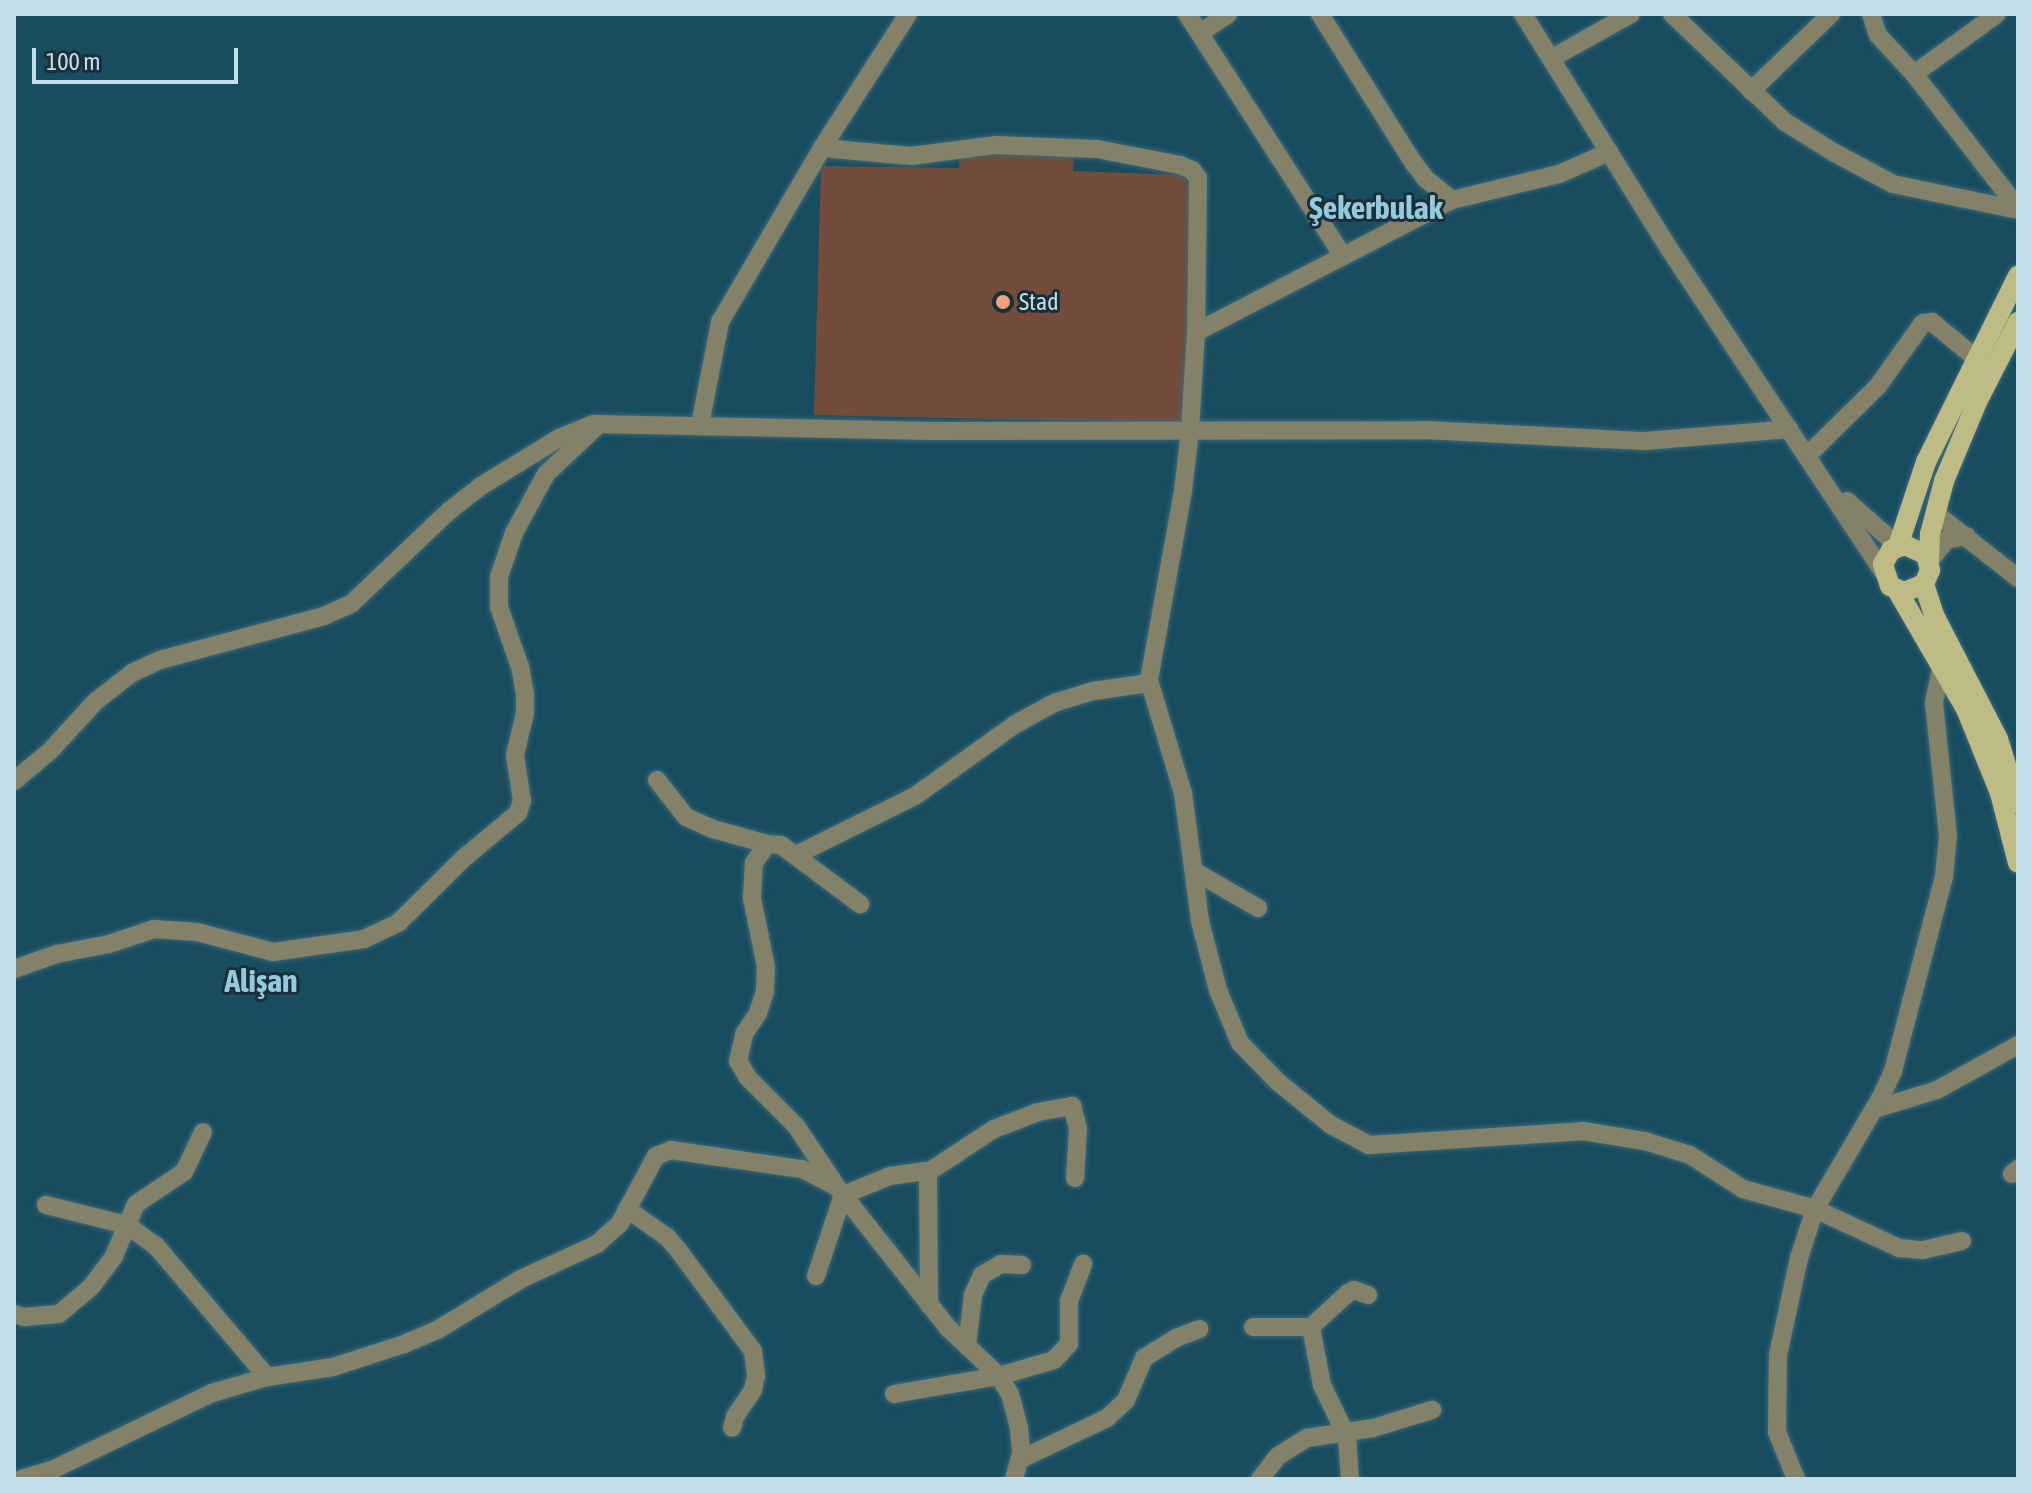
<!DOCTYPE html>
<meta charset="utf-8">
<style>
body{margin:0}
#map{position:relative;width:2032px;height:1493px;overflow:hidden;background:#184c5f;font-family:"Asap Condensed",sans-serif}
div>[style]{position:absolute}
.green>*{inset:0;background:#734c3b}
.roads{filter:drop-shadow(0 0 2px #3a697b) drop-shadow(0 0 2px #3a697b)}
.minor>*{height:18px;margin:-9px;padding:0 9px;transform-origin:9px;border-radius:9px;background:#838167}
.major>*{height:20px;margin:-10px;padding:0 10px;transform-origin:10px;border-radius:10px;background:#bfbb84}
.dots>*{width:22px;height:22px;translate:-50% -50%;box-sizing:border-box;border:4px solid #1a2f38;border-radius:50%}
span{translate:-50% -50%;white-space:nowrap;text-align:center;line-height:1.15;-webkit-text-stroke:6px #1a2f38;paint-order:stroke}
.poi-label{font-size:24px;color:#c4dee9}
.left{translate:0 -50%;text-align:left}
.district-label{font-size:32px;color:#94c9de;font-weight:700}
.frame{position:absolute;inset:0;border:16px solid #c4dee9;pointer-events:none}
.scale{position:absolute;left:32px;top:48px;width:206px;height:36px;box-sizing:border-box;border:4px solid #c4dee9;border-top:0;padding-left:10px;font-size:24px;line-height:28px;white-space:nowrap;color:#c4dee9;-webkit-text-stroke:6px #1a2f38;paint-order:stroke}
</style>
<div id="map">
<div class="green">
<div style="clip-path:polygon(960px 154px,1074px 154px,1073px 171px,1183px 175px,1192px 189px,1184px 423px,814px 415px,821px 166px,959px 168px)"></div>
</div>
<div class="roads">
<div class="minor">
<div style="left:1187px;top:14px;width:288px;rotate:57.2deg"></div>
<div style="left:1320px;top:14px;width:175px;rotate:57.9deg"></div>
<div style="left:1413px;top:162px;width:21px;rotate:53deg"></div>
<div style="left:1426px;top:179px;width:33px;rotate:39deg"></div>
<div style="left:1452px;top:200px;width:110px;rotate:-13.7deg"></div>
<div style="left:1559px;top:174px;width:55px;rotate:-23.7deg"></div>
<div style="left:1523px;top:14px;width:278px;rotate:58.1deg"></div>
<div style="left:1670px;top:250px;width:386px;rotate:56.5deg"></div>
<div style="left:1672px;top:14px;width:156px;rotate:43.7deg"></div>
<div style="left:1785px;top:122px;width:57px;rotate:32deg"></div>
<div style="left:1833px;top:152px;width:68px;rotate:28.1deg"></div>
<div style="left:1893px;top:184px;width:128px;rotate:11.7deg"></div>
<div style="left:1871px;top:14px;width:22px;rotate:72deg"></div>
<div style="left:1878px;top:35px;width:53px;rotate:47.3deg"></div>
<div style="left:1914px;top:74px;width:170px;rotate:52.2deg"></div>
<div style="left:1200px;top:33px;width:34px;rotate:-34deg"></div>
<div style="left:1552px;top:58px;width:90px;rotate:-29.1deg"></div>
<div style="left:1914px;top:74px;width:102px;rotate:-35.9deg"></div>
<div style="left:1751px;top:91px;width:111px;rotate:-43.9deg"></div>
<div style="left:822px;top:148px;width:89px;rotate:5.1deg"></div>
<div style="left:911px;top:156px;width:86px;rotate:-7.4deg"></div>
<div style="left:996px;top:145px;width:101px;rotate:2.3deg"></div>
<div style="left:1097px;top:149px;width:85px;rotate:10.9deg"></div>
<div style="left:1180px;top:165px;width:13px;rotate:23deg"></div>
<div style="left:1192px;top:170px;width:10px;rotate:53deg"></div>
<div style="left:1198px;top:178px;width:154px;rotate:90.7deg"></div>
<div style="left:1196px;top:332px;width:99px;rotate:93.5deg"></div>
<div style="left:1190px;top:431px;width:60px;rotate:96.7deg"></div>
<div style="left:1183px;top:491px;width:192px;rotate:100.2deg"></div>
<div style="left:1149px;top:680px;width:118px;rotate:73.3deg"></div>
<div style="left:1183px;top:793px;width:129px;rotate:82.4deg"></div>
<div style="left:1200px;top:921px;width:71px;rotate:75.4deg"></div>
<div style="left:1218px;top:990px;width:57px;rotate:67.5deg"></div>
<div style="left:1240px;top:1043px;width:54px;rotate:45.7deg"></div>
<div style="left:1278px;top:1082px;width:68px;rotate:39.1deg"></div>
<div style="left:1331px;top:1125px;width:43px;rotate:27.8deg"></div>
<div style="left:1369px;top:1145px;width:214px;rotate:-3.7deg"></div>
<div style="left:1583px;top:1131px;width:63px;rotate:9.2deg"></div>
<div style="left:1645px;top:1141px;width:47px;rotate:17.3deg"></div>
<div style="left:1690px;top:1155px;width:63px;rotate:32.7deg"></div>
<div style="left:1743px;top:1189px;width:75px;rotate:15.5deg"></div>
<div style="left:1815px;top:1209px;width:93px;rotate:24.9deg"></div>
<div style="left:1899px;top:1248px;width:24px;rotate:5deg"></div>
<div style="left:1923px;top:1250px;width:40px;rotate:-13deg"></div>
<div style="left:1196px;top:332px;width:288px;rotate:-27.3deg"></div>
<div style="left:700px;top:425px;width:105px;rotate:-79deg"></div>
<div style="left:720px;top:322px;width:202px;rotate:-59.6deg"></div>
<div style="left:822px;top:148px;width:159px;rotate:-57.3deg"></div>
<div style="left:1808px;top:455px;width:98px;rotate:-44.6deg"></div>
<div style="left:1878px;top:386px;width:77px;rotate:-54.5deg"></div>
<div style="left:1923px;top:323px;width:9px;rotate:-6deg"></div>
<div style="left:1932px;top:322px;width:60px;rotate:39.6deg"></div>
<div style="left:1847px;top:501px;width:68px;rotate:41.4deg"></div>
<div style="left:1935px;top:513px;width:105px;rotate:38.1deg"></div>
<div style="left:1929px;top:562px;width:28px;rotate:-52deg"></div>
<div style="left:1946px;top:540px;width:21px;rotate:-11deg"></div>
<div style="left:657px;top:780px;width:47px;rotate:51.9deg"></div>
<div style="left:686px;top:817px;width:30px;rotate:24deg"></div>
<div style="left:713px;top:829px;width:56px;rotate:15.5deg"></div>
<div style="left:14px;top:781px;width:47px;rotate:-39.8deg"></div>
<div style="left:50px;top:751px;width:68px;rotate:-47.4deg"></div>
<div style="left:96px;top:701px;width:46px;rotate:-37.9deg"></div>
<div style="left:132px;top:673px;width:31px;rotate:-25deg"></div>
<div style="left:160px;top:660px;width:170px;rotate:-15deg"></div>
<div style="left:324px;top:616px;width:30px;rotate:-24deg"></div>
<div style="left:351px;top:604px;width:135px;rotate:-43.5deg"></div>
<div style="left:449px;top:511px;width:41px;rotate:-38deg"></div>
<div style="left:481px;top:486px;width:92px;rotate:-31.6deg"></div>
<div style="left:559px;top:438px;width:37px;rotate:-22deg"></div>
<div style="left:593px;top:424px;width:339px;rotate:1.2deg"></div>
<div style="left:932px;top:431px;width:493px;rotate:-0.1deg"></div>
<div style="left:1425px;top:430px;width:220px;rotate:2.9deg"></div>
<div style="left:1645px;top:441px;width:145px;rotate:-4.7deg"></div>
<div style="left:798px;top:854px;width:131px;rotate:-26.4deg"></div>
<div style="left:915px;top:796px;width:122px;rotate:-35.6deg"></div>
<div style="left:1014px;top:725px;width:46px;rotate:-28.8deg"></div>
<div style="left:1054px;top:703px;width:41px;rotate:-17.1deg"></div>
<div style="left:1093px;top:691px;width:57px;rotate:-8.1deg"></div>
<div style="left:1194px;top:871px;width:74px;rotate:30deg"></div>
<div style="left:14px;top:969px;width:46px;rotate:-19.2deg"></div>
<div style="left:57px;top:954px;width:53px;rotate:-10.9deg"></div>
<div style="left:109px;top:944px;width:47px;rotate:-18.4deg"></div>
<div style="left:154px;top:929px;width:43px;rotate:4deg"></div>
<div style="left:197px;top:932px;width:79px;rotate:14.7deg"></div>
<div style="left:273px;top:952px;width:92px;rotate:-8.1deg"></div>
<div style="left:364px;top:939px;width:38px;rotate:-25deg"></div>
<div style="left:398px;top:923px;width:94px;rotate:-44.6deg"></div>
<div style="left:465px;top:857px;width:69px;rotate:-39.7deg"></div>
<div style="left:518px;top:813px;width:13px;rotate:-72deg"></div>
<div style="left:522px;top:801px;width:47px;rotate:-98.7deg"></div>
<div style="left:515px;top:755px;width:43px;rotate:-76.6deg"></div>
<div style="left:525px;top:713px;width:19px;rotate:-90deg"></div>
<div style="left:525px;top:694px;width:27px;rotate:-100deg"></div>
<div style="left:520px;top:667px;width:64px;rotate:-109.3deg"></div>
<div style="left:499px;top:607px;width:30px;rotate:-90deg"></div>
<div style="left:499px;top:577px;width:46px;rotate:-71.2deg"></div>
<div style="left:514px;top:533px;width:67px;rotate:-61.5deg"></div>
<div style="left:546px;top:474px;width:73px;rotate:-43.3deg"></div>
<div style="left:1875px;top:1109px;width:65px;rotate:-17deg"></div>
<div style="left:1937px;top:1090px;width:93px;rotate:-29.1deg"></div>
<div style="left:927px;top:1173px;width:80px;rotate:-33.3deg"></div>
<div style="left:994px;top:1129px;width:47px;rotate:-21.1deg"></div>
<div style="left:1038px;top:1112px;width:35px;rotate:-10deg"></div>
<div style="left:1072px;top:1106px;width:23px;rotate:75deg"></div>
<div style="left:1078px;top:1128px;width:50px;rotate:93.4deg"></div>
<div style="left:2012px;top:1174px;width:8px;rotate:-40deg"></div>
<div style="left:833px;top:1181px;width:66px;rotate:-123.9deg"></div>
<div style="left:796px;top:1126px;width:68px;rotate:-135deg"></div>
<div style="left:748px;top:1078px;width:20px;rotate:-120deg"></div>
<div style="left:738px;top:1061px;width:28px;rotate:-77deg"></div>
<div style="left:744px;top:1034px;width:25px;rotate:-56deg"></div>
<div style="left:758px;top:1013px;width:23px;rotate:-72deg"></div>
<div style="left:765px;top:991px;width:24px;rotate:-88deg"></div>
<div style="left:766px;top:967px;width:70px;rotate:-101.5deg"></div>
<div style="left:752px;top:898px;width:35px;rotate:-87deg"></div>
<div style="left:754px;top:863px;width:23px;rotate:-56deg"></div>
<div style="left:767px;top:844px;width:14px;rotate:4deg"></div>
<div style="left:781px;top:845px;width:99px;rotate:36.8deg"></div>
<div style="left:46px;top:1205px;width:83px;rotate:13.9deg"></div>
<div style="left:127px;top:1225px;width:36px;rotate:36deg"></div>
<div style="left:156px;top:1246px;width:172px;rotate:49.7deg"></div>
<div style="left:627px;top:1209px;width:49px;rotate:35deg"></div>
<div style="left:667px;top:1237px;width:18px;rotate:49deg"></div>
<div style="left:679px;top:1251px;width:124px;rotate:53.5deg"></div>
<div style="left:753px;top:1351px;width:25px;rotate:83deg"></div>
<div style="left:756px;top:1376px;width:14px;rotate:102deg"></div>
<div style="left:753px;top:1390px;width:32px;rotate:124deg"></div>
<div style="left:735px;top:1417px;width:11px;rotate:105deg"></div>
<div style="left:816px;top:1276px;width:85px;rotate:-71.6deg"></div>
<div style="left:843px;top:1195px;width:51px;rotate:-22deg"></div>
<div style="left:890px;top:1176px;width:34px;rotate:-8deg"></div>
<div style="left:924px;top:1171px;width:8px;rotate:60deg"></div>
<div style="left:928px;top:1178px;width:127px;rotate:89.5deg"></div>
<div style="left:14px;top:1314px;width:10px;rotate:17deg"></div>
<div style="left:24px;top:1317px;width:35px;rotate:-5deg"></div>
<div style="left:59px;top:1314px;width:42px;rotate:-40.2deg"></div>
<div style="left:91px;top:1287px;width:39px;rotate:-53deg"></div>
<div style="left:114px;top:1256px;width:56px;rotate:-67.1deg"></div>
<div style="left:136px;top:1204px;width:58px;rotate:-33.7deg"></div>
<div style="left:184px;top:1172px;width:44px;rotate:-64.6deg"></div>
<div style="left:1253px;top:1327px;width:58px"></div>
<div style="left:1311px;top:1327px;width:59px;rotate:79.3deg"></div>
<div style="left:1322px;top:1385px;width:58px;rotate:64.3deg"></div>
<div style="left:1347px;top:1437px;width:42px;rotate:85.9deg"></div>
<div style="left:1311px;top:1327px;width:50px;rotate:-42.6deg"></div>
<div style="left:1348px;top:1293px;width:7px;rotate:-27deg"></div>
<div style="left:1354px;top:1290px;width:15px;rotate:20deg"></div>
<div style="left:967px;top:1346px;width:51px;rotate:-83.3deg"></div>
<div style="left:973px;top:1295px;width:22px;rotate:-66deg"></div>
<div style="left:982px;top:1275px;width:22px;rotate:-30deg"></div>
<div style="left:1001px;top:1264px;width:21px;rotate:3deg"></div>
<div style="left:894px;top:1394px;width:107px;rotate:-9.7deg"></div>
<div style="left:999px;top:1376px;width:57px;rotate:-16.2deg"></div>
<div style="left:1054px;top:1360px;width:22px;rotate:-47deg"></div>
<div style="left:1069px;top:1344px;width:43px;rotate:-90deg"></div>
<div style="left:1069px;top:1301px;width:40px;rotate:-69deg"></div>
<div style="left:1019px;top:1460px;width:98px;rotate:-25.5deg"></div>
<div style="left:1107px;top:1418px;width:26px;rotate:-43deg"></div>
<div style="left:1126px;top:1400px;width:46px;rotate:-66.8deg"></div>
<div style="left:1144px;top:1358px;width:38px;rotate:-32deg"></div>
<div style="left:1176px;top:1338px;width:25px;rotate:-21deg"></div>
<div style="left:21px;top:1479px;width:34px;rotate:-17deg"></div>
<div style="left:54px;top:1469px;width:175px;rotate:-25.7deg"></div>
<div style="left:212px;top:1393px;width:57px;rotate:-16.2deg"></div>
<div style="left:267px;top:1377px;width:67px;rotate:-8.6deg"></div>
<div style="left:333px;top:1367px;width:75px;rotate:-17.9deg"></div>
<div style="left:404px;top:1344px;width:38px;rotate:-23deg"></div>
<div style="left:439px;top:1329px;width:96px;rotate:-31.4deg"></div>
<div style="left:521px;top:1279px;width:84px;rotate:-24.7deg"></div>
<div style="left:597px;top:1244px;width:31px;rotate:-42deg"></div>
<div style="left:620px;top:1223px;width:76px;rotate:-61.8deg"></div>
<div style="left:656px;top:1156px;width:16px;rotate:-22deg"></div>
<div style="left:671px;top:1150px;width:132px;rotate:8.3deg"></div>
<div style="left:802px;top:1169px;width:38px;rotate:27deg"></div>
<div style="left:836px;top:1186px;width:181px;rotate:51.7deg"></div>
<div style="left:948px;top:1328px;width:70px;rotate:43.3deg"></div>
<div style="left:999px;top:1376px;width:21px;rotate:59deg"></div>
<div style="left:1010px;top:1394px;width:35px;rotate:75deg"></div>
<div style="left:1019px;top:1428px;width:25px;rotate:85deg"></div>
<div style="left:1021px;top:1453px;width:27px;rotate:105deg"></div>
<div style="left:1260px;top:1479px;width:29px;rotate:-52deg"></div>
<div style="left:1278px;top:1456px;width:34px;rotate:-32deg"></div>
<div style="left:1307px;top:1438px;width:67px;rotate:-8.6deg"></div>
<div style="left:1373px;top:1428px;width:62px;rotate:-17deg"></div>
<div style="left:1796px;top:1479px;width:51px;rotate:-112deg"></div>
<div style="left:1777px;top:1432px;width:77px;rotate:-89.3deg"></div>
<div style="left:1778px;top:1355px;width:99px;rotate:-77.8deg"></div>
<div style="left:1799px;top:1258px;width:52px;rotate:-71.9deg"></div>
<div style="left:1815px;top:1209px;width:130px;rotate:-59.5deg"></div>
<div style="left:1881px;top:1097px;width:29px;rotate:-65deg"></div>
<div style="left:1893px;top:1071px;width:202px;rotate:-75.3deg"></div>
<div style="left:1944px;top:876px;width:40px;rotate:-84.3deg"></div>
<div style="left:1948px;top:836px;width:135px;rotate:-96deg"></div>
<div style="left:1934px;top:702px;width:35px;rotate:-78deg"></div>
</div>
<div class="major">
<div style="left:1898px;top:546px;width:89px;rotate:-71.6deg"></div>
<div style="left:1926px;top:462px;width:208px;rotate:-63.7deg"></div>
<div style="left:1929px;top:562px;width:28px;rotate:-88deg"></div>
<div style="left:1930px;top:534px;width:55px;rotate:-75.2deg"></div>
<div style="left:1944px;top:481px;width:86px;rotate:-67.3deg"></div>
<div style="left:1977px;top:402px;width:90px;rotate:-62.9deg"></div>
<div style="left:1924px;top:584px;width:22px;rotate:158deg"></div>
<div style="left:1904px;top:592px;width:15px;rotate:-157deg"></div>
<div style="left:1890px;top:586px;width:23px;rotate:-108deg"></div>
<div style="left:1883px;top:564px;width:16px;rotate:-60deg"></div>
<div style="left:1891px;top:550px;width:15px;rotate:-20deg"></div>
<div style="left:1905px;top:545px;width:23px;rotate:25deg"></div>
<div style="left:1926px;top:555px;width:16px;rotate:75deg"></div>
<div style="left:1930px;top:570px;width:15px;rotate:113deg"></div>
<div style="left:1924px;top:584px;width:33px;rotate:72deg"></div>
<div style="left:1934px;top:615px;width:140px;rotate:62.7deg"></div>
<div style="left:1998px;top:739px;width:67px;rotate:72.6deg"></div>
<div style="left:1897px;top:590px;width:138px;rotate:59.9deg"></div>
<div style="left:1966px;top:709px;width:91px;rotate:68deg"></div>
<div style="left:2000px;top:793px;width:72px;rotate:75.6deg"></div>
</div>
</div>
<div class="dots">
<div style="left:1003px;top:302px;background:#f1a17d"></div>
</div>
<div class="poi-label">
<span class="left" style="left:1019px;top:302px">Stad</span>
</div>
<div class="district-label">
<span style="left:1376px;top:208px">Şekerbulak</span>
<span style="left:261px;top:981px">Alişan</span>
</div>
<div class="frame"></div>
<div class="scale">100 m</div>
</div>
